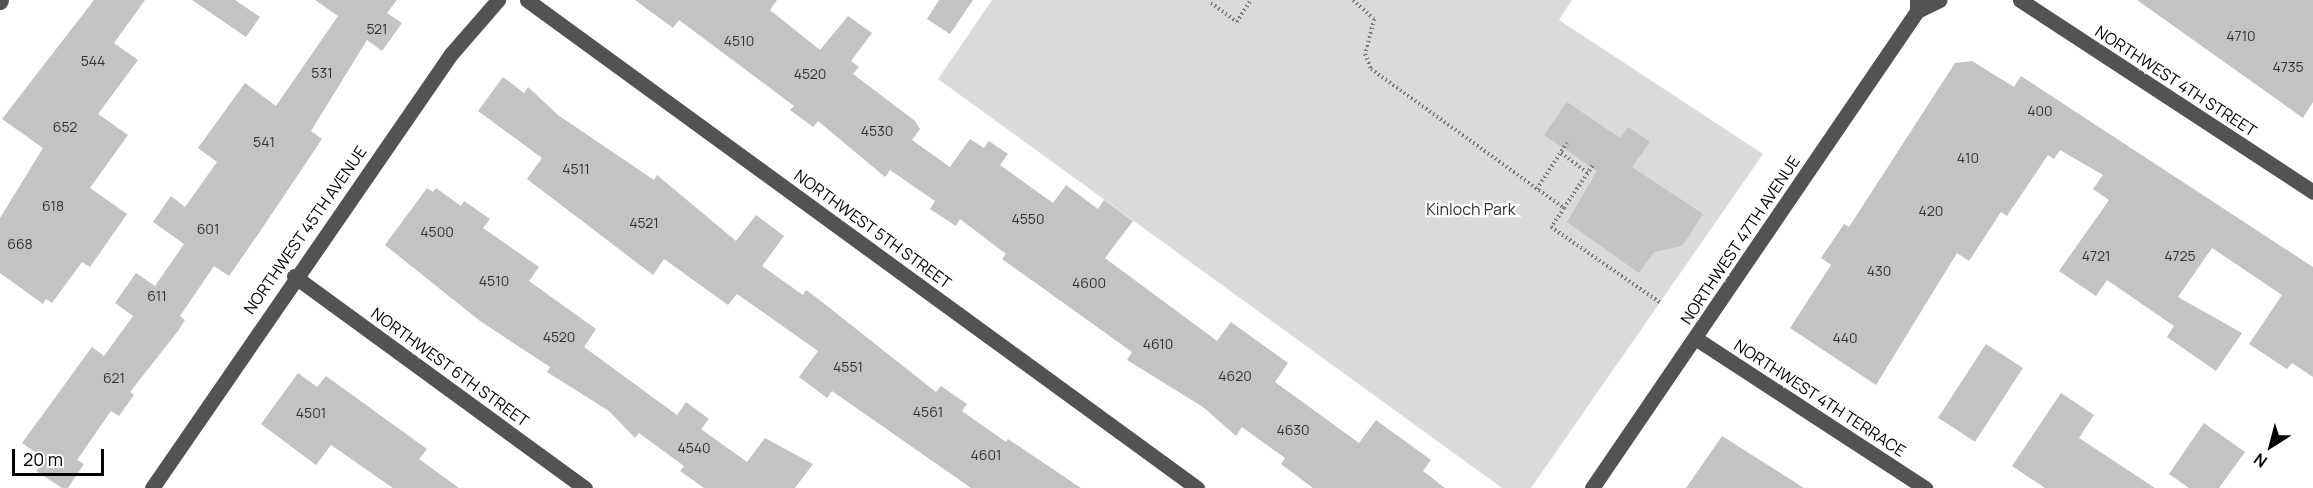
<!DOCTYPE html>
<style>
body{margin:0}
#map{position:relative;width:2313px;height:488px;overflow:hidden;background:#fff;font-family:Manrope,sans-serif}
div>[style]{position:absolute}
.green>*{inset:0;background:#dadada}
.building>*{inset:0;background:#c3c3c3;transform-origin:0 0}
.path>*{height:4px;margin-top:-2px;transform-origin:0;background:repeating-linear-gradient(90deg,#757575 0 1.5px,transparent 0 4.5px)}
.minor>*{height:15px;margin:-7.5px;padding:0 7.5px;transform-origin:7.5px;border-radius:7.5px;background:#535353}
span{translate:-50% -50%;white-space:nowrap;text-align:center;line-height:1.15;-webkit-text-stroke:4.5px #fff;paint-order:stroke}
.number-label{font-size:14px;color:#313131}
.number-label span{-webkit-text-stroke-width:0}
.street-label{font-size:16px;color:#000}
.park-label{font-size:16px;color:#313131}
.north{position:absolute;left:2241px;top:416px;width:60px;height:60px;-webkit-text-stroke:4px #fff;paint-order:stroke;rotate:216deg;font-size:16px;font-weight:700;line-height:24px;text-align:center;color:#000}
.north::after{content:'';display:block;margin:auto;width:21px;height:27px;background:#000;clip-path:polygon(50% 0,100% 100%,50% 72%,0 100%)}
.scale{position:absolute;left:12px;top:449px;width:92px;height:27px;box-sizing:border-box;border:3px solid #000;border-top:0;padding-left:8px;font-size:18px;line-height:21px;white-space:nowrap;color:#000;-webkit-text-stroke:4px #fff;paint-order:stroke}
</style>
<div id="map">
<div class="green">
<div style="clip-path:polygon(992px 0,1572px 0,1559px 20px,1763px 154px,1531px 488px,1502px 488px,938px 79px)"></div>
</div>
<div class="building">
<div style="clip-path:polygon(94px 0,145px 0,114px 43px,138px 60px,98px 114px,128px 135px,90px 188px,127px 214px,90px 267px,82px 262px,52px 303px,46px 299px,43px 304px,0 273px,0 218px,43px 148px,2px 119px)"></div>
<div style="clip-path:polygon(192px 0,235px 0,260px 17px,246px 37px)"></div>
<div style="clip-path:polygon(315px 0,397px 0,387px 13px,402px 23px,382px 51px,367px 40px,311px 131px,322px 139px,259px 233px,229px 276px,214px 266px,180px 316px,185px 320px,178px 331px,130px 392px,134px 395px,119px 416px,111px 411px,77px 460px,84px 464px,68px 488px,62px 488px,36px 471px,45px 459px,22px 443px,92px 347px,104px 356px,133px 316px,115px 303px,136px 273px,155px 286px,184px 244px,153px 222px,171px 196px,185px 207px,217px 162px,198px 148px,245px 83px,276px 106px,338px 16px)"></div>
<div style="clip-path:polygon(635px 0,777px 0,770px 10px,820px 50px,848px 16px,872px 33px,851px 61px,859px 67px,853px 74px,915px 121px,920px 129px,912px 140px,950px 167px,970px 139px,984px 148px,989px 141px,1008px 154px,1000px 165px,1053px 203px,1066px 185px,1098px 209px,1104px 200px,1133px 221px,1105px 258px,1217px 341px,1231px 322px,1288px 363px,1275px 382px,1359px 443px,1376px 420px,1431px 460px,1423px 471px,1445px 488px,1313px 488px,1281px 464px,1285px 458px,1242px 427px,1236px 436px,1203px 407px,1127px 360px,1132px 352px,1002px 259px,1006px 254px,960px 219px,956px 226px,930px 209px,935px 201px,890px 170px,885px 177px,818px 121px,813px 127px,790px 110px,794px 106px,679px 20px,673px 28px)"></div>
<div style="clip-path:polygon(939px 0,973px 0,950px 34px,927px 19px)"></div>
<div style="clip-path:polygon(2137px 0,2313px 0,2313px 102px,2303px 118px)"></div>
<div style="clip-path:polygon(1972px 61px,2014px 87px,2021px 76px,2313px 267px,2313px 377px,2292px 363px,2287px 369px,2249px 344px,2282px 295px,2212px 248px,2178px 297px,2242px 333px,2216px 371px,2167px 337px,2174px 326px,2107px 280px,2096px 296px,2059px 271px,2109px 200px,2093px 189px,2103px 175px,2060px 150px,2054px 159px,2048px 155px,2007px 216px,2001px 212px,1969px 261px,1957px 253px,1876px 385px,1790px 328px,1831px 265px,1821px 258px,1844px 224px,1849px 227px,1955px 63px)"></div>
<div style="clip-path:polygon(503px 77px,524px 93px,528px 87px,558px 115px,654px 180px,657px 175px,736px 241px,756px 215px,784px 236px,762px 266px,803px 295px,806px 290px,817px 298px,936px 392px,941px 386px,967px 404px,962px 411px,1006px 442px,1008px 439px,1081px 488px,971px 488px,832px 391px,827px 398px,799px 377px,818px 351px,737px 294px,728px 305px,664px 259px,653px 275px,527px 179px,542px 158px,478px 111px)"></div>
<div style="clip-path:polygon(1567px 102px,1620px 138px,1628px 127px,1650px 142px,1632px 167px,1703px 214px,1682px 246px,1654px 252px,1639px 273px,1567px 222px,1597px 171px,1544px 135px)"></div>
<div style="clip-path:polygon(427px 188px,433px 192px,436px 188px,461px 206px,464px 201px,490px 219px,483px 228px,539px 267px,529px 281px,596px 329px,584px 347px,677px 415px,686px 402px,709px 419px,701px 429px,747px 462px,765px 438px,813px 464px,795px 488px,704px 488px,680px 471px,684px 466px,639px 433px,635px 438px,609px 411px,547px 372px,550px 367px,480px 321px,385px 245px)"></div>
<div style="left:1986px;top:344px;width:44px;height:88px;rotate:33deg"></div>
<div style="clip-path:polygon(298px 373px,317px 387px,326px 376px,427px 449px,419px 459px,459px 488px,393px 488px,331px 445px,316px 465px,261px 424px)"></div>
<div style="clip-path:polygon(2061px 393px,2094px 415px,2079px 438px,2155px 488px,2045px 488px,2012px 466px)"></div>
<div style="clip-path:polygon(2204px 423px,2245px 452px,2219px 488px,2189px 488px,2169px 474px)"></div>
<div style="clip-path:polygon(1722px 436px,1804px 488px,1686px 488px)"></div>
</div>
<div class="path">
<div style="left:1353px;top:0;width:28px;rotate:42deg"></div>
<div style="left:1374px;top:19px;width:36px;rotate:104deg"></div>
<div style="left:1365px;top:54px;width:16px;rotate:68deg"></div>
<div style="left:1371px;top:69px;width:238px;rotate:35.8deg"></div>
<div style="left:1564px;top:208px;width:23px;rotate:124deg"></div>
<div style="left:1551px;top:227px;width:135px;rotate:34.7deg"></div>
<div style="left:1211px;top:3px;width:32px;rotate:36deg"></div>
<div style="left:1237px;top:22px;width:26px;rotate:-58deg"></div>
<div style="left:1561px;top:153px;width:34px;rotate:37deg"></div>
<div style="left:1537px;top:189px;width:55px;rotate:-56.9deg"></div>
<div style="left:1564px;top:208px;width:52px;rotate:-56deg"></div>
</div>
<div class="minor">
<div style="left:527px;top:0;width:829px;rotate:36.07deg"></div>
<div style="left:2020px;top:0;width:350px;rotate:33.2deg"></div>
<div style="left:0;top:2px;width:2px;rotate:-63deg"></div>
<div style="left:1917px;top:11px;width:25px;rotate:-26deg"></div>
<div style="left:294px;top:276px;width:360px;rotate:36.1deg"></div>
<div style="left:1695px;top:338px;width:275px;rotate:33.1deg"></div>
<div style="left:152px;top:488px;width:527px;rotate:-55.44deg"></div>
<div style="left:451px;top:54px;width:72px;rotate:-49deg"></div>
<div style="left:1592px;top:488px;width:577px;rotate:-55.73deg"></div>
<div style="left:1917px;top:11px;width:11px;rotate:-90deg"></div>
</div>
<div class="number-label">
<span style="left:377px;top:29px">521</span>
<span style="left:2241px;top:36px">4710</span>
<span style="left:739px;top:41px">4510</span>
<span style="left:93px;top:61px">544</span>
<span style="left:2288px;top:67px">4735</span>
<span style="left:322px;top:73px">531</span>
<span style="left:810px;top:74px">4520</span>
<span style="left:2040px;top:111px">400</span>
<span style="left:65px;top:127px">652</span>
<span style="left:877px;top:131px">4530</span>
<span style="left:264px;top:142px">541</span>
<span style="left:1968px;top:158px">410</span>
<span style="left:576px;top:169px">4511</span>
<span style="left:53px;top:206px">618</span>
<span style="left:1931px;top:211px">420</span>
<span style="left:1028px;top:219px">4550</span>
<span style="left:644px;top:223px">4521</span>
<span style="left:208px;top:229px">601</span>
<span style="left:437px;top:232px">4500</span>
<span style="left:20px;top:244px">668</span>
<span style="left:2096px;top:256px">4721</span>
<span style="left:2180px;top:256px">4725</span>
<span style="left:1879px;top:271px">430</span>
<span style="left:494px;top:281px">4510</span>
<span style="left:1089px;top:283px">4600</span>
<span style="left:157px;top:296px">611</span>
<span style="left:559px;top:337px">4520</span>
<span style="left:1845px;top:338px">440</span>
<span style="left:1158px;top:344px">4610</span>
<span style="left:848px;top:367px">4551</span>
<span style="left:1235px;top:376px">4620</span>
<span style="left:114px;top:378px">621</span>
<span style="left:928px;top:412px">4561</span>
<span style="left:311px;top:413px">4501</span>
<span style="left:1293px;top:430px">4630</span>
<span style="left:694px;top:448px">4540</span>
<span style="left:986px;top:455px">4601</span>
</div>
<div class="street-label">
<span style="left:2176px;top:81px;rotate:33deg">NORTHWEST 4TH STREET</span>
<span style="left:873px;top:229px;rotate:36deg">NORTHWEST 5TH STREET</span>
<span style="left:305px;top:230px;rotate:-55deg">NORTHWEST 45TH AVENUE</span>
<span style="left:1740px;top:240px;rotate:-56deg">NORTHWEST 47TH AVENUE</span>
<span style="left:450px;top:367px;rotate:36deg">NORTHWEST 6TH STREET</span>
<span style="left:1820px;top:398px;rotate:33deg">NORTHWEST 4TH TERRACE</span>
</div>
<div class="park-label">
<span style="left:1471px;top:209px">Kinloch Park</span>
</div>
<div class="north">N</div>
<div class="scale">20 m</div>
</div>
